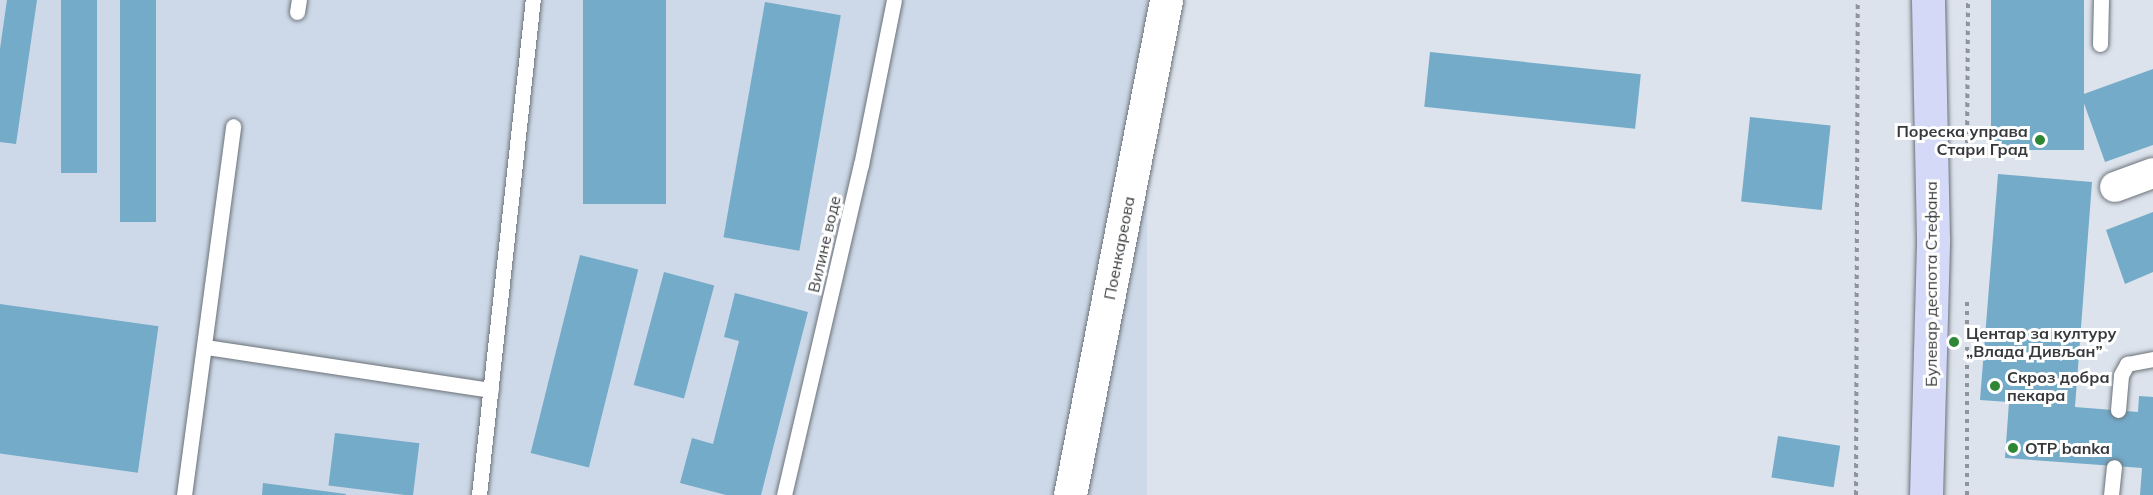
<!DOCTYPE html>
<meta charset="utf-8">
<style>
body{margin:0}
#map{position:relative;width:2153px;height:495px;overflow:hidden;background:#dce3ec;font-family:Mulish,sans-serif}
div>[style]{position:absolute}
.built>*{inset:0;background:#cdd9e8;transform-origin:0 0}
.building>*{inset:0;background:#74abc9;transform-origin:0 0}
.path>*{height:4px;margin-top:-2px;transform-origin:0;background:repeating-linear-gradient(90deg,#8f949a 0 4.5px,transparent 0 9px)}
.roads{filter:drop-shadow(0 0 2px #6b7279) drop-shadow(0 0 2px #6b7279)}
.service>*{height:15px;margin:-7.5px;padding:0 7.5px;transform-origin:7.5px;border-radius:7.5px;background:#fff}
.minor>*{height:30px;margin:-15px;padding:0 15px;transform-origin:15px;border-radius:15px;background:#fff}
.tertiary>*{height:33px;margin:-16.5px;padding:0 16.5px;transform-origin:16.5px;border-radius:16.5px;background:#fff}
.primary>*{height:33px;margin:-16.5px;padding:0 16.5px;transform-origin:16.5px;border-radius:16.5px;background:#d4d9f7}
.dots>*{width:16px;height:16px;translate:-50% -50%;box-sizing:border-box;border:3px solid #fff;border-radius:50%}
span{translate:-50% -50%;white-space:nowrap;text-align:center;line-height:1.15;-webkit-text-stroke:6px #fff;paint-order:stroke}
.poi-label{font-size:16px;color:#373a3d;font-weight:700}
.right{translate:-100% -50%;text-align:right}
.left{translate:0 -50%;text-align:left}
.street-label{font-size:16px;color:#373a3d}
</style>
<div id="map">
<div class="built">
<div style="left:0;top:0;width:1147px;height:495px"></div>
</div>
<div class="building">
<div style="clip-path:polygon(7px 0,37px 0,16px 144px,0 142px,0 49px)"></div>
<div style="left:61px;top:0;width:36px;height:173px"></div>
<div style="left:120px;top:0;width:36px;height:222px"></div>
<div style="left:583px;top:0;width:83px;height:204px"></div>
<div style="left:1991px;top:0;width:93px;height:150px"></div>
<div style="left:765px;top:2px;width:77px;height:239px;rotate:10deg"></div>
<div style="left:1430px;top:52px;width:212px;height:55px;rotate:6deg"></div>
<div style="clip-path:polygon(2153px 69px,2153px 145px,2105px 162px,2081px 95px)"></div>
<div style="left:1750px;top:117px;width:81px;height:85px;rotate:6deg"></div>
<div style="clip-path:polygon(1998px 174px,2092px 182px,2075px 407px,2138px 412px,2139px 396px,2153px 397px,2153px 495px,2140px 495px,2142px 468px,2005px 458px,2009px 402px,1980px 400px)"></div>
<div style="clip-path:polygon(2153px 212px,2153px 272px,2125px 284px,2106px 230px)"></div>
<div style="left:580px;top:255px;width:60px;height:204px;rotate:14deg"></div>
<div style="left:664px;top:272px;width:52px;height:117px;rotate:15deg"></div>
<div style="clip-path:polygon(735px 293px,808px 312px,761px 495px,726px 495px,680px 483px,692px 438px,713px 444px,739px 341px,724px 337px)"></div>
<div style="left:0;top:304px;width:160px;height:148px;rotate:8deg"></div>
<div style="left:335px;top:433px;width:85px;height:53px;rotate:7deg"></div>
<div style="left:1778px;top:436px;width:63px;height:42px;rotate:9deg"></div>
<div style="clip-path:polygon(263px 483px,346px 494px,346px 495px,262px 495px)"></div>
</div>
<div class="path">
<div style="left:1967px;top:152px;width:152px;rotate:-89.6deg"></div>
<div style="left:1856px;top:495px;width:495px;rotate:-89.8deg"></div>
<div style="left:1967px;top:495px;width:194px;rotate:-90deg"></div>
</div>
<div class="roads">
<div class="service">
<div style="left:297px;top:12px;width:12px;rotate:-81deg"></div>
<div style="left:2100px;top:44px;width:44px;rotate:-88.7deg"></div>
<div style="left:206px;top:347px;width:288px;rotate:8.6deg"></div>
<div style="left:2118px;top:410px;width:35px;rotate:-85deg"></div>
<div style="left:2121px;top:375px;width:13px;rotate:-61deg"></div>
<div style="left:2127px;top:364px;width:26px;rotate:-11deg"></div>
<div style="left:184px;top:495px;width:372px;rotate:-82.4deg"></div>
<div style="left:479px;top:495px;width:498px;rotate:-83.8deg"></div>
<div style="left:784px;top:495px;width:339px;rotate:-76.9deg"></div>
<div style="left:861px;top:165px;width:168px;rotate:-78.7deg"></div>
<div style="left:2111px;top:495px;width:28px;rotate:-84deg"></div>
</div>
<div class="minor">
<div style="left:2115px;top:187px;width:40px;rotate:-20.2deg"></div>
</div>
<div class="tertiary">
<div style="left:1070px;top:495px;width:504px;rotate:-79.02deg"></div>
</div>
<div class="primary">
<div style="left:1926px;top:495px;width:256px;rotate:-88.4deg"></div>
<div style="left:1933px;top:239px;width:239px;rotate:-91.2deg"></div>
</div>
</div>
<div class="dots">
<div style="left:2040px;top:140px;background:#2f8634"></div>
<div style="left:1954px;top:342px;background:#2f8634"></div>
<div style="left:1995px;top:386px;background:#2f8634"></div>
<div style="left:2013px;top:448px;background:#2f8634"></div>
</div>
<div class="poi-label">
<span class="right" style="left:2028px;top:140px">Пореска управа<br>Стари Град</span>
<span class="left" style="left:1966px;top:342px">Центар за културу<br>„Влада Дивљан”</span>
<span class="left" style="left:2007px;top:386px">Скроз добра<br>пекара</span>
<span class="left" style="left:2025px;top:448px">OTP banka</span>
</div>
<div class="street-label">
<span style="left:824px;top:244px;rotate:-77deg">Вилине воде</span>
<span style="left:1119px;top:248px;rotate:-79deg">Поенкареова</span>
<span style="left:1931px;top:284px;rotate:-90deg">Булевар деспота Стефана</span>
</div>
</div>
